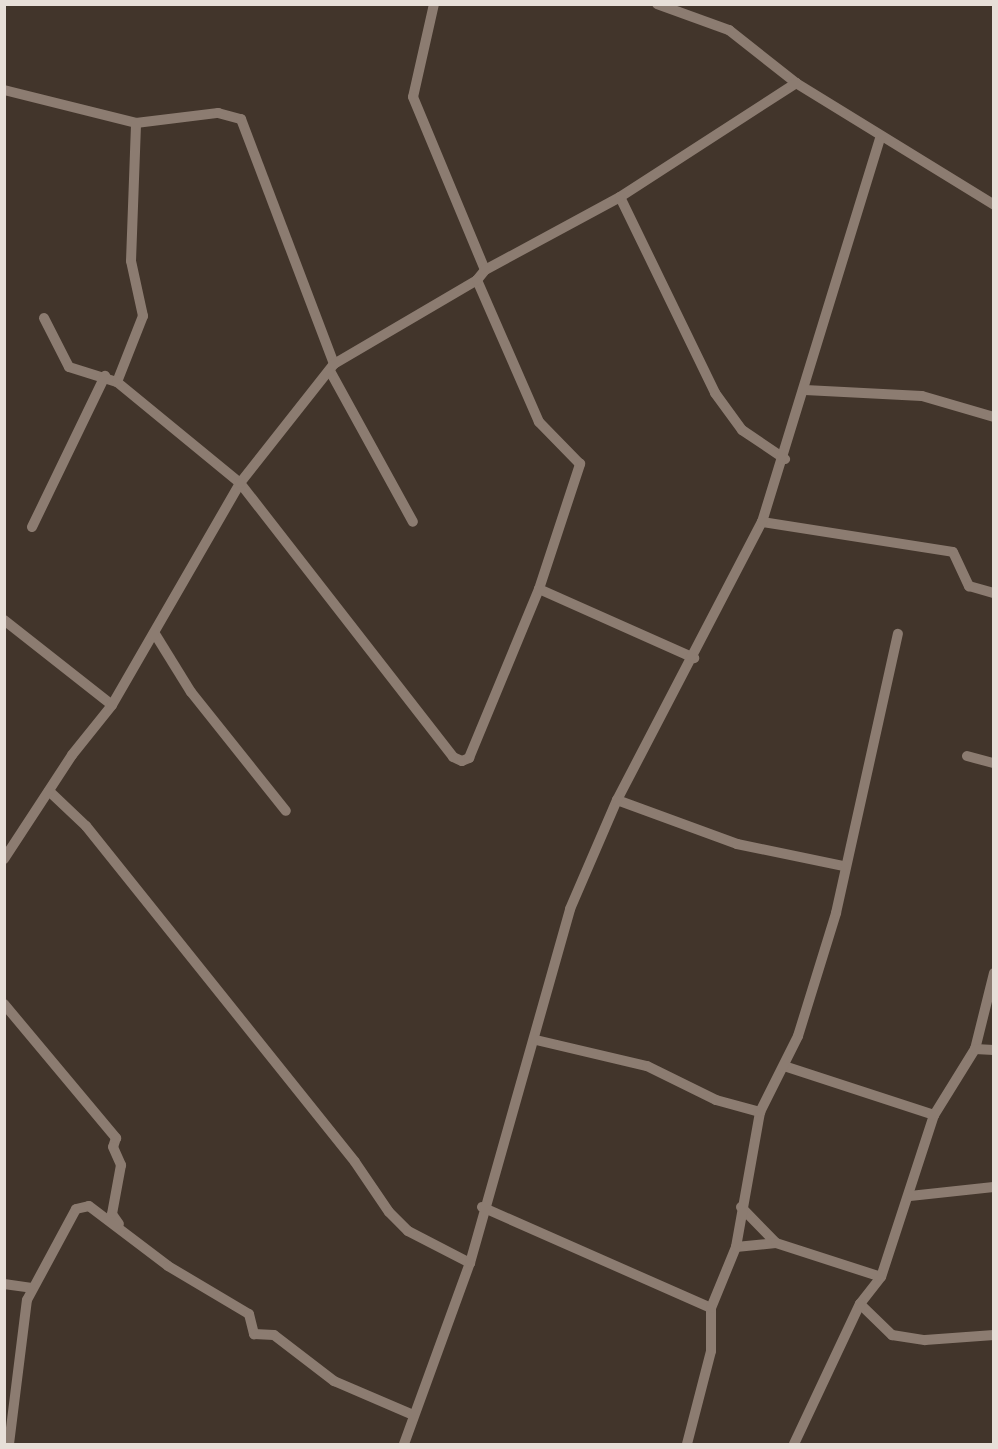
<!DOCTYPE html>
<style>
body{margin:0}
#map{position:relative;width:998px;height:1449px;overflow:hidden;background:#42352b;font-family:"Space Grotesk",sans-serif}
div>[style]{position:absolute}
.street>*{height:10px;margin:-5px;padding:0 5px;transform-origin:5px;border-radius:5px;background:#8c7c71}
span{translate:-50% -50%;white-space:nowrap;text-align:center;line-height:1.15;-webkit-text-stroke:6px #241e19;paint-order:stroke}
.frame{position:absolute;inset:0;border:6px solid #e7dfd8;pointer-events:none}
</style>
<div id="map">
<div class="street">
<div style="left:434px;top:4px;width:95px;rotate:102.7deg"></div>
<div style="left:413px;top:97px;width:187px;rotate:67.4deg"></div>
<div style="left:657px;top:4px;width:77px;rotate:19.9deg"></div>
<div style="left:729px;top:30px;width:85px;rotate:38.3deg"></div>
<div style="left:796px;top:83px;width:233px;rotate:31.6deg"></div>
<div style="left:4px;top:90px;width:136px;rotate:14deg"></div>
<div style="left:136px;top:123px;width:83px;rotate:-7deg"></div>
<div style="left:218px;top:113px;width:24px;rotate:15deg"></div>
<div style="left:241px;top:119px;width:262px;rotate:69.2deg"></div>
<div style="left:620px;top:197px;width:218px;rotate:64.1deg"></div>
<div style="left:715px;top:393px;width:46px;rotate:53.9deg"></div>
<div style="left:742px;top:430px;width:52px;rotate:34deg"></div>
<div style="left:44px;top:318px;width:55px;rotate:63deg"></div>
<div style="left:69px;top:367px;width:50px;rotate:17.4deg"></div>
<div style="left:117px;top:382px;width:159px;rotate:39.4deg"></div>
<div style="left:240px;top:483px;width:347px;rotate:52.1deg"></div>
<div style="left:453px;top:757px;width:10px;rotate:24deg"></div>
<div style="left:462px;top:761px;width:8px;rotate:-23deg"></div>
<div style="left:469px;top:758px;width:183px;rotate:-67.5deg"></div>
<div style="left:539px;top:589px;width:132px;rotate:-71.8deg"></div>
<div style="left:580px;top:464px;width:59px;rotate:-134.3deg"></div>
<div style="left:539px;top:422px;width:155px;rotate:-113.6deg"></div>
<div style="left:330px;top:371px;width:172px;rotate:61.2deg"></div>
<div style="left:117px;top:382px;width:71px;rotate:-68.5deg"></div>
<div style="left:143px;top:316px;width:56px;rotate:-102.3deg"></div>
<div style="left:131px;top:261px;width:138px;rotate:-87.9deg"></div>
<div style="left:805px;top:390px;width:117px;rotate:2.9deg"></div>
<div style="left:922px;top:396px;width:75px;rotate:16.3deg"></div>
<div style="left:762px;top:522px;width:193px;rotate:8.9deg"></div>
<div style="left:953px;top:552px;width:38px;rotate:65deg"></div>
<div style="left:969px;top:586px;width:26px;rotate:16deg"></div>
<div style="left:32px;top:527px;width:168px;rotate:-64.2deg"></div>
<div style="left:539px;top:589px;width:170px;rotate:24deg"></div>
<div style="left:4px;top:620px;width:137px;rotate:38.2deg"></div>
<div style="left:155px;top:634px;width:68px;rotate:58.2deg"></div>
<div style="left:191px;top:692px;width:152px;rotate:51.4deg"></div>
<div style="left:967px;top:756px;width:28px;rotate:15deg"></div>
<div style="left:49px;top:791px;width:51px;rotate:43.4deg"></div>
<div style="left:86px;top:826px;width:430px;rotate:51.3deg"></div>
<div style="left:355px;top:1162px;width:60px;rotate:55.8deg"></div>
<div style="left:389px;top:1212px;width:27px;rotate:45deg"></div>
<div style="left:408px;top:1231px;width:70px;rotate:27.3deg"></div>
<div style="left:617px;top:800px;width:128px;rotate:20.1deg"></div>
<div style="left:737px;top:844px;width:108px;rotate:11.7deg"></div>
<div style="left:4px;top:859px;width:124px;rotate:-56.8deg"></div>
<div style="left:72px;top:755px;width:64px;rotate:-51.3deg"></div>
<div style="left:112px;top:705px;width:256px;rotate:-60deg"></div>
<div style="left:240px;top:483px;width:152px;rotate:-51.7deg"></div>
<div style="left:334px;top:364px;width:166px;rotate:-30.4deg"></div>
<div style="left:477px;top:280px;width:13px;rotate:-51deg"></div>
<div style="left:485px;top:270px;width:153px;rotate:-28.4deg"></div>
<div style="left:620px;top:197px;width:210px;rotate:-32.9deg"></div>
<div style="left:994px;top:973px;width:78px;rotate:104deg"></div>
<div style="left:975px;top:1049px;width:78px;rotate:121.8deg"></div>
<div style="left:934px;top:1115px;width:170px;rotate:108.1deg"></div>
<div style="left:881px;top:1277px;width:34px;rotate:128deg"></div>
<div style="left:860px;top:1304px;width:45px;rotate:44.1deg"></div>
<div style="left:892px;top:1335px;width:33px;rotate:9deg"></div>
<div style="left:925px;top:1340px;width:69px;rotate:-4.1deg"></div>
<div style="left:4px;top:1004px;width:175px;rotate:50.1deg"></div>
<div style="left:116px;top:1138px;width:9px;rotate:108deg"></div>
<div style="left:113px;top:1147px;width:20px;rotate:66deg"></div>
<div style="left:121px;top:1165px;width:50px;rotate:100.4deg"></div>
<div style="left:112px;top:1214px;width:12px;rotate:55deg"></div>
<div style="left:536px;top:1040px;width:114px;rotate:13.2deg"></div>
<div style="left:647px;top:1066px;width:77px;rotate:26.2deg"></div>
<div style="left:716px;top:1100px;width:46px;rotate:15.3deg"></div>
<div style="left:975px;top:1049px;width:19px;rotate:3deg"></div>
<div style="left:784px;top:1066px;width:158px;rotate:18.1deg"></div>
<div style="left:910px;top:1196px;width:84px;rotate:-6.1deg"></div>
<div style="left:482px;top:1207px;width:250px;rotate:23.8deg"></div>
<div style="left:741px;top:1207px;width:50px;rotate:45.8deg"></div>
<div style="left:736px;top:1247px;width:40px;rotate:-5.7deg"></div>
<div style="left:776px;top:1243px;width:110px;rotate:17.9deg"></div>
<div style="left:4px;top:1284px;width:28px;rotate:8deg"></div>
<div style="left:9px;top:1444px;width:145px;rotate:-82.9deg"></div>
<div style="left:27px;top:1300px;width:103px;rotate:-61.7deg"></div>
<div style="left:76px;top:1209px;width:13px;rotate:-13deg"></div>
<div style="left:89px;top:1206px;width:99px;rotate:37.2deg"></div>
<div style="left:168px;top:1266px;width:94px;rotate:30.7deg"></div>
<div style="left:249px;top:1314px;width:21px;rotate:76deg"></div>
<div style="left:254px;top:1334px;width:20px;rotate:3deg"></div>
<div style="left:274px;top:1335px;width:76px;rotate:37.5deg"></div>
<div style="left:334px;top:1381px;width:84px;rotate:23.2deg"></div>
<div style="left:404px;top:1444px;width:193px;rotate:-70deg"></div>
<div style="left:470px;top:1263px;width:368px;rotate:-74.2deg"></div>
<div style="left:570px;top:909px;width:119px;rotate:-66.7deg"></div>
<div style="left:617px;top:800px;width:314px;rotate:-62.5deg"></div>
<div style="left:762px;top:522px;width:404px;rotate:-72.9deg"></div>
<div style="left:687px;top:1444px;width:96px;rotate:-75.5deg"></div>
<div style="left:711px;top:1351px;width:43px;rotate:-90deg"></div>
<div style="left:711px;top:1308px;width:66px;rotate:-67.7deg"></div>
<div style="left:736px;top:1247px;width:137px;rotate:-79.9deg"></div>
<div style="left:760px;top:1112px;width:85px;rotate:-63.4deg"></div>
<div style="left:798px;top:1036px;width:129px;rotate:-72.8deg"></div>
<div style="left:836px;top:913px;width:286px;rotate:-77.5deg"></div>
<div style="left:794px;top:1444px;width:155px;rotate:-64.8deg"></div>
</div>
<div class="frame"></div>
</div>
